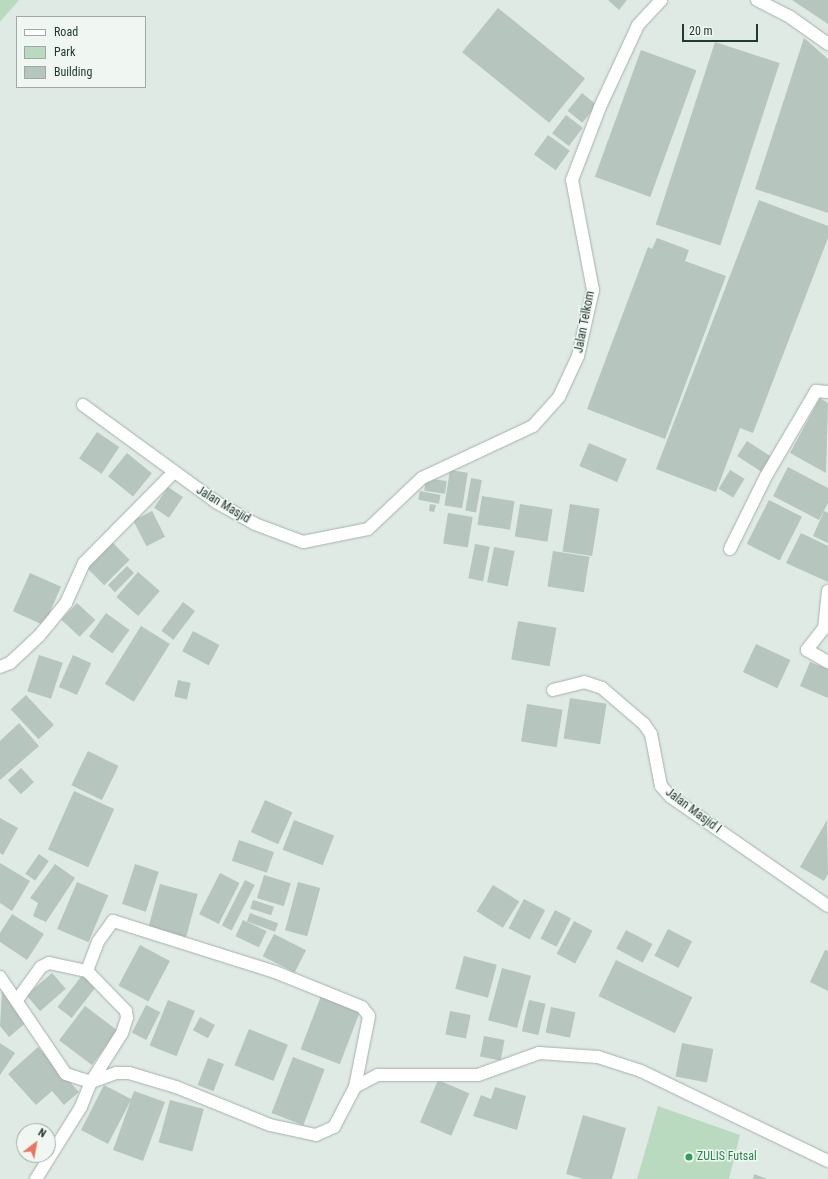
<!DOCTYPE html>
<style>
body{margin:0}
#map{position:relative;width:828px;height:1179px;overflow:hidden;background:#e0eae5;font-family:"Roboto Condensed",sans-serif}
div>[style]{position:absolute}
.green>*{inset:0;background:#badac0}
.building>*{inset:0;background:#b6c5bd;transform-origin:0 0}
.roads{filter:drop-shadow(0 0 1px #a3b1ab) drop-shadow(0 0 1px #a3b1ab)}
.street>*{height:12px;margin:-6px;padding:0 6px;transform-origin:6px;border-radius:6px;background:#fff}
.dots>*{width:11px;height:11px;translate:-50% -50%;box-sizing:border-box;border:2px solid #f0f7f3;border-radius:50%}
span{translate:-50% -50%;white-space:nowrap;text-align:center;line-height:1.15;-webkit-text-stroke:3px #f0f7f3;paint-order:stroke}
.street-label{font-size:12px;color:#223931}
.leisure-label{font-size:12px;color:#27864d}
.left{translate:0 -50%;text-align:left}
.legend{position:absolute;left:16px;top:16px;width:130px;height:72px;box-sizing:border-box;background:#f0f7f3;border:1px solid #9eaba5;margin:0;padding:5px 7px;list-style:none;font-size:12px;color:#223931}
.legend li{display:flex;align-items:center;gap:8px;height:20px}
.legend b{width:20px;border:1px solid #9eaba5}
.north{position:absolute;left:16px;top:1123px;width:40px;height:40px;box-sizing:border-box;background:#f0f7f3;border:1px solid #9eaba5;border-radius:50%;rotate:31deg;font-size:11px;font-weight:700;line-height:16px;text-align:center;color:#223931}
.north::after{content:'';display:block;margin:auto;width:14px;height:18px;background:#ea745f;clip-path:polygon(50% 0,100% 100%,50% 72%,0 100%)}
.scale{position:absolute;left:682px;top:24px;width:76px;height:18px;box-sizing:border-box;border:2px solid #223931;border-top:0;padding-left:5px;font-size:12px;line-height:14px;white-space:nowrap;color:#223931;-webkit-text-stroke:3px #f0f7f3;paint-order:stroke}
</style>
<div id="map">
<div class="green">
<div style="clip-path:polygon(0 0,19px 0,0 22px)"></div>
<div style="clip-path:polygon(658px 1106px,740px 1135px,729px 1179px,637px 1179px)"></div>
</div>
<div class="building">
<div style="clip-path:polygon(608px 0,627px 0,619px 10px)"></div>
<div style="clip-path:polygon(792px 0,828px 0,828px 24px)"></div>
<div style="left:498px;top:8px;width:112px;height:57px;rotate:39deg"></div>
<div style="clip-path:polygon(804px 38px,828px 59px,828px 213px,755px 189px)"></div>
<div style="left:715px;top:42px;width:68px;height:192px;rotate:18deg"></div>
<div style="left:641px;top:50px;width:59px;height:135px;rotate:20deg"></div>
<div style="left:582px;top:93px;width:19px;height:23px;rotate:39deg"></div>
<div style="left:566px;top:115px;width:21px;height:23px;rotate:37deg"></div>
<div style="left:548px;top:135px;width:27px;height:24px;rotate:36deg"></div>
<div style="clip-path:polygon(759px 200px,828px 226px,828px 238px,753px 433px,740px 428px,716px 492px,656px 469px)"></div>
<div style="clip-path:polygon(657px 238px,689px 250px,685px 261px,726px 276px,665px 439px,587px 409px,648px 247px,652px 249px)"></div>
<div style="clip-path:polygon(820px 398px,828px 403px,826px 473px,790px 453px)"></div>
<div style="left:97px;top:432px;width:27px;height:32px;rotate:34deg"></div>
<div style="left:747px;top:441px;width:30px;height:18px;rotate:33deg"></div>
<div style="left:589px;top:443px;width:41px;height:25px;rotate:23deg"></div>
<div style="left:127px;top:453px;width:32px;height:30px;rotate:39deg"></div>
<div style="clip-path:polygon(788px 467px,828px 488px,828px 503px,819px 520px,773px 496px)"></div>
<div style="left:450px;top:470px;width:18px;height:36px;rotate:9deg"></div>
<div style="left:730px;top:470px;width:17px;height:22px;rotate:31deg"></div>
<div style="left:426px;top:478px;width:21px;height:13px;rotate:8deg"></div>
<div style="left:471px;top:478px;width:11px;height:33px;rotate:10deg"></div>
<div style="left:168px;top:487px;width:18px;height:25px;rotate:34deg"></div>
<div style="left:420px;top:491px;width:21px;height:9px;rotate:11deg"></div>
<div style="left:482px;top:496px;width:33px;height:29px;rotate:9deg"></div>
<div style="left:769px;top:500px;width:37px;height:49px;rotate:27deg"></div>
<div style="clip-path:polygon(430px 504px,436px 505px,434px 512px,429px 511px)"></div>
<div style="left:520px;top:504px;width:33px;height:33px;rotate:9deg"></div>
<div style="left:570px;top:504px;width:30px;height:48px;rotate:9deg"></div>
<div style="left:152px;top:511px;width:29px;height:21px;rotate:63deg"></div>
<div style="clip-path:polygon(824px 511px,828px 513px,828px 543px,813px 536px)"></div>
<div style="left:448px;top:513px;width:25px;height:31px;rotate:9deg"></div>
<div style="clip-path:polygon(801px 533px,828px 546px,828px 582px,786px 563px)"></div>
<div style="left:112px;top:542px;width:25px;height:36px;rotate:45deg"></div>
<div style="left:475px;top:544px;width:15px;height:35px;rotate:11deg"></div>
<div style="left:494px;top:547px;width:21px;height:36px;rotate:11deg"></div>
<div style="left:553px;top:551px;width:37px;height:36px;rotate:9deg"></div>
<div style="left:127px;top:566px;width:10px;height:27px;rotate:45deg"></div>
<div style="left:138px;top:572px;width:29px;height:33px;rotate:41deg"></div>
<div style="left:30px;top:573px;width:34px;height:42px;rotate:24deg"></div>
<div style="left:183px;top:602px;width:15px;height:36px;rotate:37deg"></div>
<div style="left:77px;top:603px;width:25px;height:23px;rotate:43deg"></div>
<div style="left:106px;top:613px;width:29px;height:29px;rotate:36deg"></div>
<div style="left:518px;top:621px;width:39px;height:39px;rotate:10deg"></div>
<div style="left:141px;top:626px;width:34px;height:68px;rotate:32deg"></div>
<div style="left:193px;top:631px;width:30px;height:23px;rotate:28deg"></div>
<div style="left:756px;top:644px;width:38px;height:31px;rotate:25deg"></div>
<div style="left:39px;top:655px;width:25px;height:38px;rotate:18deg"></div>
<div style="left:73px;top:655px;width:20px;height:35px;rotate:24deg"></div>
<div style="clip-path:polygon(810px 662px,828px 669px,828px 698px,800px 686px)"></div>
<div style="left:178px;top:680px;width:13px;height:17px;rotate:13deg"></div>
<div style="left:26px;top:695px;width:41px;height:21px;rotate:47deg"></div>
<div style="left:570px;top:698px;width:37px;height:41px;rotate:9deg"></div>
<div style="left:527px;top:704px;width:36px;height:38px;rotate:9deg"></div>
<div style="clip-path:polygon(19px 723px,39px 746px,0 780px,0 741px)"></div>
<div style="left:88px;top:751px;width:34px;height:38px;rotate:26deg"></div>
<div style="left:21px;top:768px;width:19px;height:18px;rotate:47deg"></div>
<div style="left:74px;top:791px;width:44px;height:64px;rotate:24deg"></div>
<div style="left:265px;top:800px;width:30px;height:35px;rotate:24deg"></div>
<div style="clip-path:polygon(0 818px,18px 828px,3px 855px,0 853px)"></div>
<div style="left:294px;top:820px;width:43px;height:32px;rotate:21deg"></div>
<div style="clip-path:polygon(827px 820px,828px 874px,824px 881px,800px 867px)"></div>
<div style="left:239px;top:840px;width:37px;height:22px;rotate:19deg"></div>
<div style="left:39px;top:854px;width:12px;height:24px;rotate:35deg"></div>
<div style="clip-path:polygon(0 863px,30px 881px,12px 911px,0 903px)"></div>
<div style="clip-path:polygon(55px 864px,75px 878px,46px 922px,33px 916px,38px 903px,30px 898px)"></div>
<div style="left:135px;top:864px;width:25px;height:42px;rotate:18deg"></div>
<div style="left:220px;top:873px;width:22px;height:46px;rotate:27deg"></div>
<div style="left:264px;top:875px;width:28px;height:24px;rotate:17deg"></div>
<div style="left:245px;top:880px;width:11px;height:51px;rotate:27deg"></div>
<div style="left:77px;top:882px;width:34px;height:51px;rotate:23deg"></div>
<div style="left:298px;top:882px;width:23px;height:50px;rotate:15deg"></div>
<div style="left:160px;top:884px;width:39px;height:46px;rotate:15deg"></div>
<div style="left:493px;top:885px;width:31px;height:31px;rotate:32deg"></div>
<div style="left:524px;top:899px;width:24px;height:33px;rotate:28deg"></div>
<div style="left:253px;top:900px;width:22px;height:9px;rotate:18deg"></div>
<div style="left:555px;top:910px;width:18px;height:32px;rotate:27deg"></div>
<div style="left:250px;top:913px;width:30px;height:9px;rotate:20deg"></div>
<div style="clip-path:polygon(12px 914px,44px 934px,27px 960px,0 942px,0 933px)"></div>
<div style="left:243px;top:920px;width:26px;height:18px;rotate:25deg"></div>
<div style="left:574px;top:921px;width:21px;height:37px;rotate:28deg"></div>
<div style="left:668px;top:929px;width:27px;height:30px;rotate:27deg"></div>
<div style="left:626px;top:930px;width:30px;height:21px;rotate:28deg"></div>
<div style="left:274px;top:934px;width:36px;height:25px;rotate:27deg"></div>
<div style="left:140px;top:945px;width:34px;height:46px;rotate:28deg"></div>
<div style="clip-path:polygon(825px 950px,828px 951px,828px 991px,810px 982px)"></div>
<div style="left:464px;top:956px;width:34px;height:34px;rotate:15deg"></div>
<div style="left:616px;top:960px;width:85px;height:40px;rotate:26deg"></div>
<div style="left:502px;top:968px;width:30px;height:54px;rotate:15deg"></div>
<div style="left:52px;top:973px;width:21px;height:34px;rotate:49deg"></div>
<div style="left:84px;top:973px;width:18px;height:43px;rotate:38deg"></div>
<div style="clip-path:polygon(2px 990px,28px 1021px,9px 1037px,0 1026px)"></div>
<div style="left:321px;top:996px;width:42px;height:57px;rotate:21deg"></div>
<div style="left:168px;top:1000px;width:29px;height:49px;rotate:22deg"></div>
<div style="left:529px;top:1000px;width:17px;height:32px;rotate:13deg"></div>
<div style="left:146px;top:1005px;width:16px;height:31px;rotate:27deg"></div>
<div style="left:85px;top:1006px;width:41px;height:43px;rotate:37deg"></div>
<div style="left:551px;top:1007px;width:25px;height:26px;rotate:12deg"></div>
<div style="left:450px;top:1011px;width:21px;height:24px;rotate:11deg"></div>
<div style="left:200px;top:1017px;width:17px;height:15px;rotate:28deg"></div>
<div style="left:249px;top:1029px;width:42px;height:39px;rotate:22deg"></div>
<div style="left:484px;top:1036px;width:21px;height:21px;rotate:11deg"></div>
<div style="clip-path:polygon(0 1043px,15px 1053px,0 1075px)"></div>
<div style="left:682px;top:1043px;width:32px;height:34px;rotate:11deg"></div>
<div style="clip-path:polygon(38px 1047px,79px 1092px,64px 1105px,52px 1091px,36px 1105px,8px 1074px)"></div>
<div style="left:293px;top:1057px;width:34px;height:60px;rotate:21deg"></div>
<div style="left:208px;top:1058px;width:17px;height:29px;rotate:21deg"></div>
<div style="left:438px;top:1080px;width:34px;height:46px;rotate:23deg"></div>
<div style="clip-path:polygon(104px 1085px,131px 1099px,134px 1091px,165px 1102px,143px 1161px,113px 1150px,131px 1100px,108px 1144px,81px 1130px)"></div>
<div style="clip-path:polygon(495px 1087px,526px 1096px,517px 1130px,473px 1116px,481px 1095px,491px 1099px)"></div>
<div style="left:170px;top:1100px;width:35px;height:44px;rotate:15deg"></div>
<div style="clip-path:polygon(583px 1115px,626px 1128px,612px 1179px,583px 1179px,566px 1174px)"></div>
<div style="clip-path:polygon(754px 1174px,767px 1179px,753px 1179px)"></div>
</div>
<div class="roads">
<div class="street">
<div style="left:757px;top:0;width:37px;rotate:27deg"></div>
<div style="left:790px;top:17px;width:47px;rotate:35.4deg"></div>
<div style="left:83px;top:405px;width:165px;rotate:36.1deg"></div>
<div style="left:216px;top:502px;width:45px;rotate:29.4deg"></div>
<div style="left:255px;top:524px;width:51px;rotate:20.6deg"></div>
<div style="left:303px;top:542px;width:66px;rotate:-11.3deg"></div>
<div style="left:368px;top:529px;width:74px;rotate:-43.4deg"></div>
<div style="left:422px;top:478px;width:123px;rotate:-25.1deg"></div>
<div style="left:533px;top:426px;width:39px;rotate:-48deg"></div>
<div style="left:559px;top:397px;width:45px;rotate:-65.1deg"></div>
<div style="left:578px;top:356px;width:68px;rotate:-77.2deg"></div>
<div style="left:593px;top:290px;width:112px;rotate:-100.8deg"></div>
<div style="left:572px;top:180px;width:78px;rotate:-69deg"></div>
<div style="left:600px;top:107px;width:90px;rotate:-65.1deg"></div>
<div style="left:638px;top:25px;width:34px;rotate:-47deg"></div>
<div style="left:730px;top:549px;width:81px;rotate:-63.7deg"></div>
<div style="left:766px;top:476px;width:99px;rotate:-59.5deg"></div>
<div style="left:816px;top:391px;width:12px;rotate:5deg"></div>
<div style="left:828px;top:591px;width:37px;rotate:96deg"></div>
<div style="left:824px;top:628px;width:28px;rotate:128deg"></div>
<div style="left:807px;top:650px;width:24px;rotate:30deg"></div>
<div style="left:0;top:667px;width:11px;rotate:-22deg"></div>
<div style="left:10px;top:663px;width:40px;rotate:-43deg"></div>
<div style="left:39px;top:636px;width:43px;rotate:-50.7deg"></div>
<div style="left:66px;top:603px;width:44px;rotate:-65.8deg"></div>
<div style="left:84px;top:563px;width:127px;rotate:-45.3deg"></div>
<div style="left:553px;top:690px;width:32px;rotate:-14deg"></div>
<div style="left:584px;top:682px;width:19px;rotate:18deg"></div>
<div style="left:602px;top:688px;width:55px;rotate:40.6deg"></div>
<div style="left:644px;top:724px;width:12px;rotate:55deg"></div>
<div style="left:651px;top:734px;width:53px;rotate:79.1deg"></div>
<div style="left:661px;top:786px;width:15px;rotate:48deg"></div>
<div style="left:671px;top:797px;width:191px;rotate:34.8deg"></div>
<div style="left:0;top:977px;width:117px;rotate:55.8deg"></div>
<div style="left:66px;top:1074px;width:26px;rotate:18deg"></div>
<div style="left:91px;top:1082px;width:27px;rotate:-20deg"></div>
<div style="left:116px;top:1073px;width:13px"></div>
<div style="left:129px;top:1073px;width:49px;rotate:16.6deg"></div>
<div style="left:176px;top:1087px;width:101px;rotate:22deg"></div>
<div style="left:270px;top:1125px;width:47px;rotate:12.3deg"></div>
<div style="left:316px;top:1135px;width:20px;rotate:-24deg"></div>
<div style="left:334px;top:1127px;width:45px;rotate:-62.3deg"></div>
<div style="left:355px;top:1087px;width:72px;rotate:-78.8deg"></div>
<div style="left:369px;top:1016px;width:11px;rotate:-128deg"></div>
<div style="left:362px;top:1007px;width:94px;rotate:-158.1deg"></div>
<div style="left:275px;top:972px;width:170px;rotate:-162.5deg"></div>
<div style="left:113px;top:921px;width:26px;rotate:126deg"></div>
<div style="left:98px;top:942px;width:31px;rotate:111deg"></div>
<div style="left:17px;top:1000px;width:41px;rotate:-54deg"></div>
<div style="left:41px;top:967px;width:9px;rotate:-27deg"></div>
<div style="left:49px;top:963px;width:39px;rotate:12deg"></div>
<div style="left:87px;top:971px;width:56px;rotate:45.7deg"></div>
<div style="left:126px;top:1011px;width:7px;rotate:82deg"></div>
<div style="left:127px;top:1018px;width:16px;rotate:108deg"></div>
<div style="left:122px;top:1033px;width:58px;rotate:122.3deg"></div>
<div style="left:91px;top:1082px;width:27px;rotate:112deg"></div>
<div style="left:81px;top:1107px;width:85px;rotate:122deg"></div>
<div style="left:355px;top:1087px;width:26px;rotate:-28deg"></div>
<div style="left:378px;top:1075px;width:100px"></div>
<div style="left:478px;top:1075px;width:65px;rotate:-19.8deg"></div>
<div style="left:539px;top:1053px;width:59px;rotate:3.9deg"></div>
<div style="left:598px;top:1057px;width:45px;rotate:18deg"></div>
<div style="left:641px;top:1071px;width:208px;rotate:25.7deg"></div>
</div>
</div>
<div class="dots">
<div style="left:689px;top:1157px;background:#2e9e5b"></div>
</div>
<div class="street-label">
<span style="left:585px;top:322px;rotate:-79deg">Jalan Telkom</span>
<span style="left:223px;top:505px;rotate:31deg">Jalan Masjid</span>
<span style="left:693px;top:811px;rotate:37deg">Jalan Masjid I</span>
</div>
<div class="leisure-label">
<span class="left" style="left:697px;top:1157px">ZULIS Futsal</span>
</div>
<ul class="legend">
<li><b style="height:5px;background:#fff"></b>Road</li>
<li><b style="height:11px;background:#badac0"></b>Park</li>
<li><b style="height:11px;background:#b6c5bd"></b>Building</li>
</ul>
<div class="north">N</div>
<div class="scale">20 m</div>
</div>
